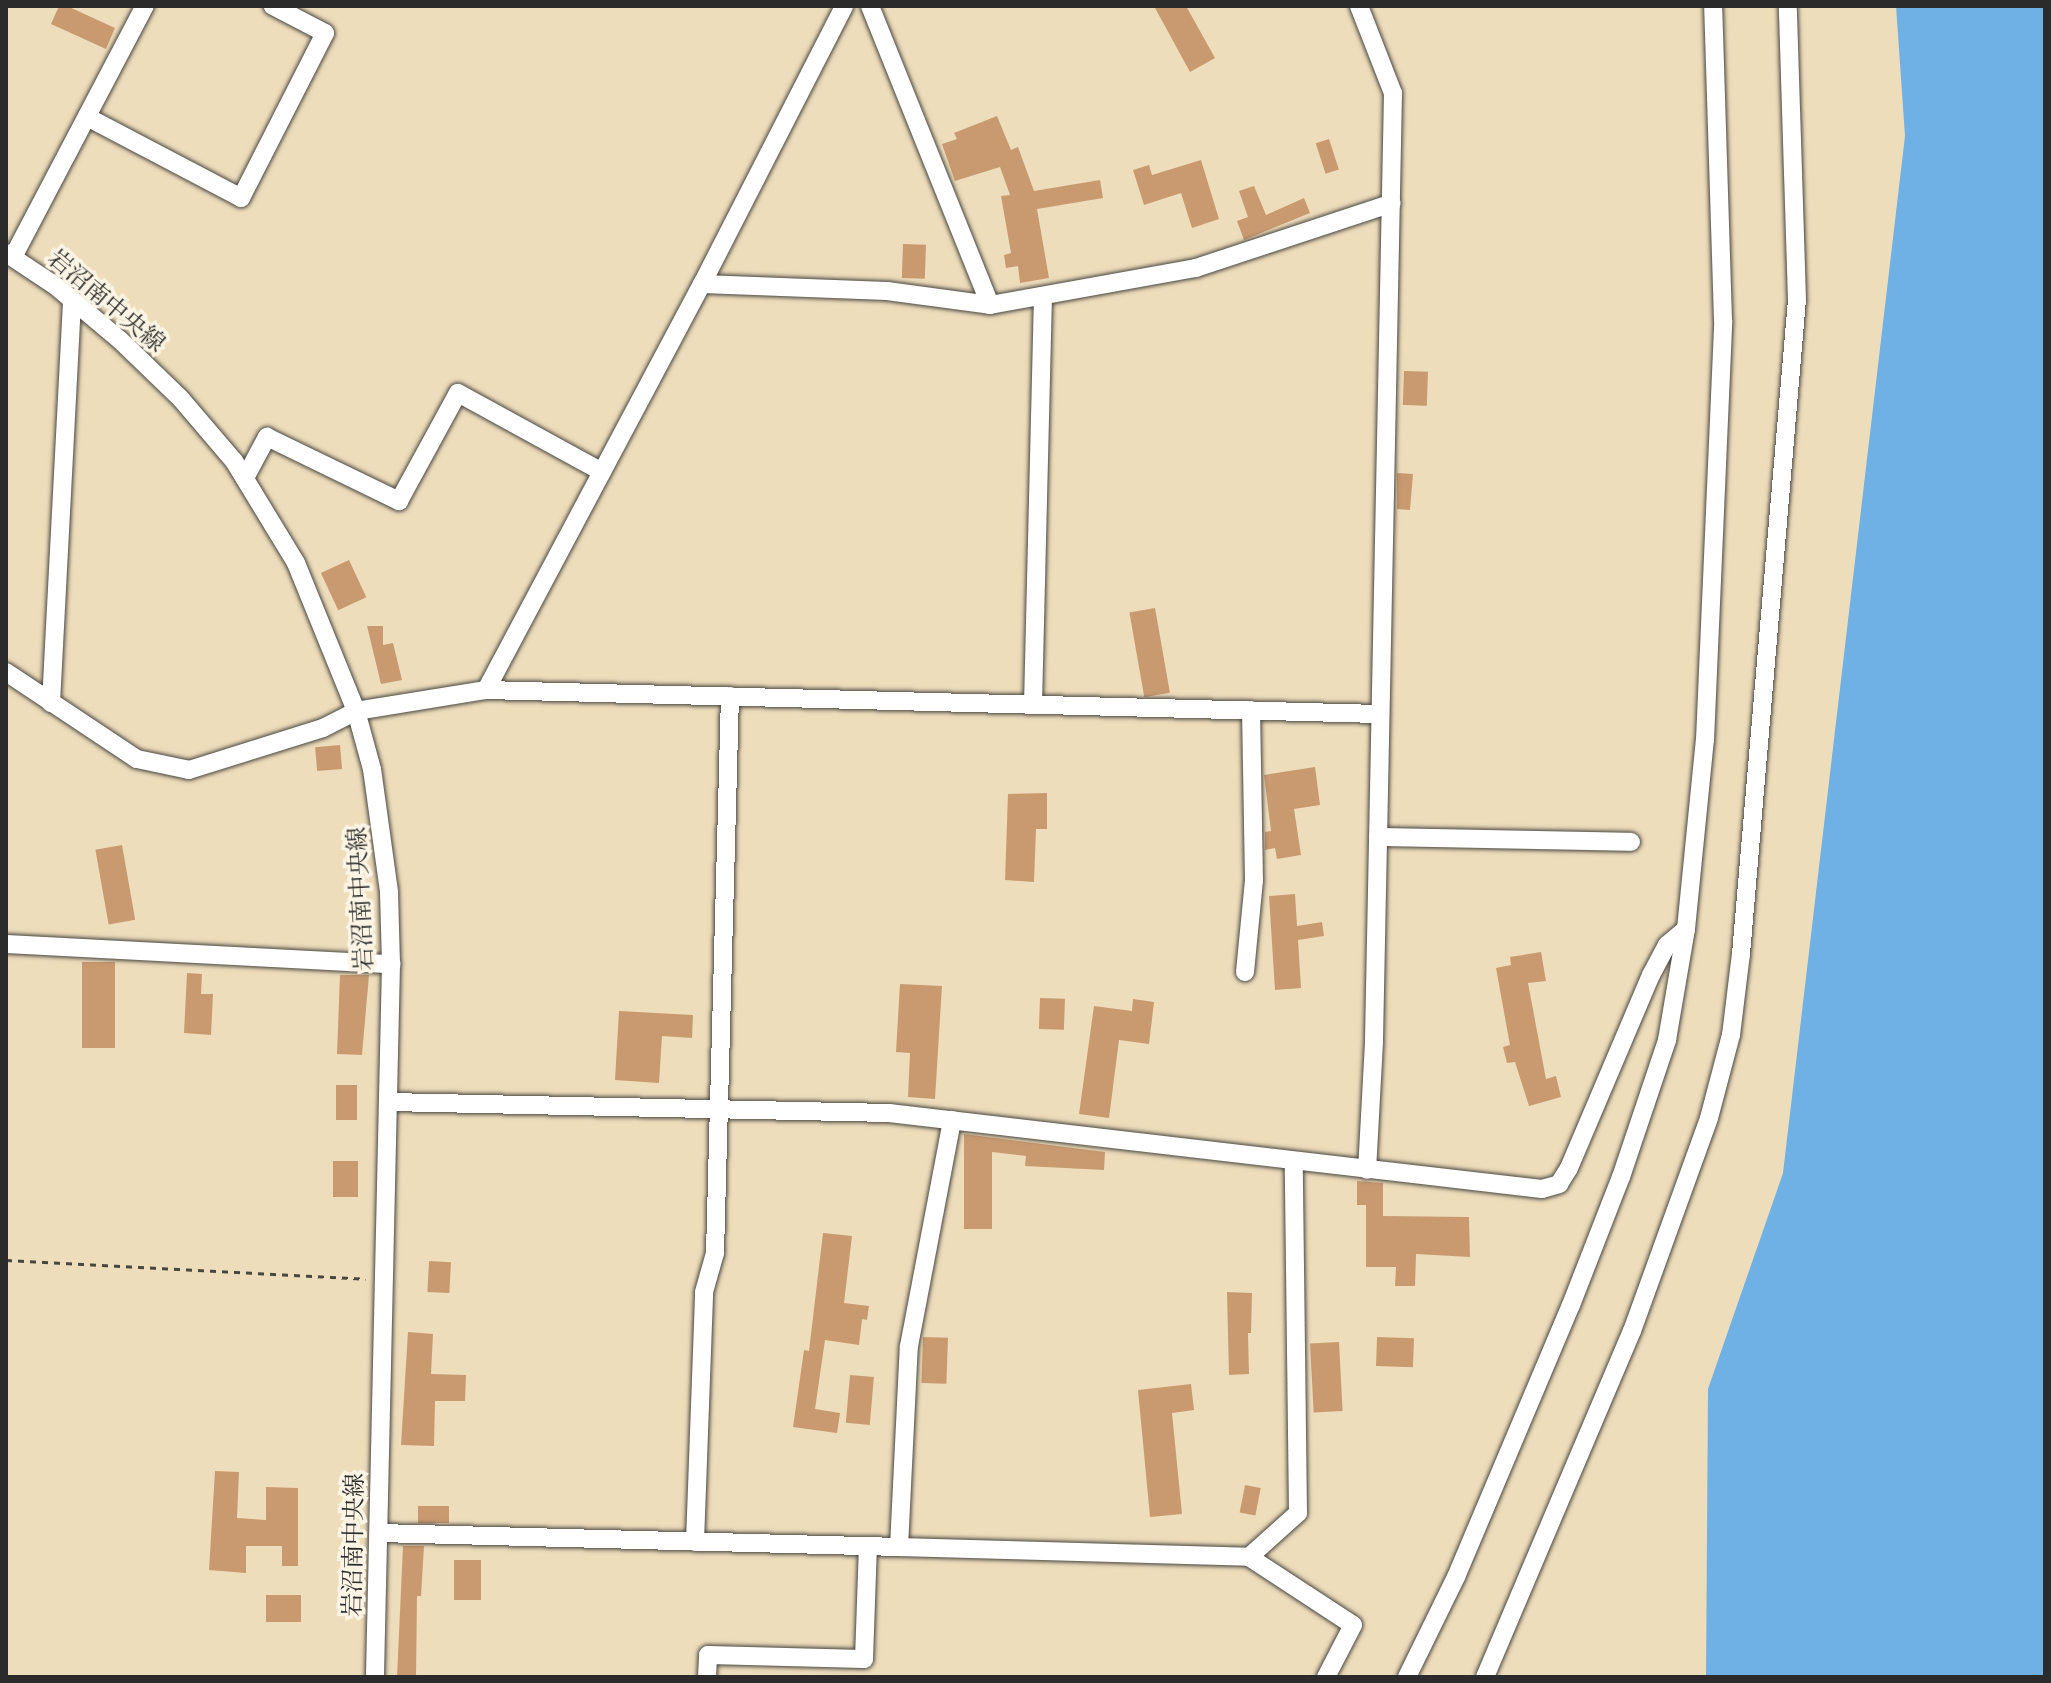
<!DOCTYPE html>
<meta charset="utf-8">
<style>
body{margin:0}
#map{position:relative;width:2051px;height:1683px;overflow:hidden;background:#edb;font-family:Alegreya,"Noto Serif JP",serif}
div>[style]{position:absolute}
.water>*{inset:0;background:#6fb1e4}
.building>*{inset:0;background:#c99a70;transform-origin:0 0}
.path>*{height:3px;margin-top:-1.5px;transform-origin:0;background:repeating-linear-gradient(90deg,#484641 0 6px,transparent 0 12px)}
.roads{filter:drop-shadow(0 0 2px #484641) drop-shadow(0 0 2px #484641)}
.minor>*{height:18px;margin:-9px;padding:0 9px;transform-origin:9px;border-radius:9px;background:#fff}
span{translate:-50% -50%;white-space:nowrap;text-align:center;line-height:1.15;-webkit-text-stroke:7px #fcf5e5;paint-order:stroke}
.street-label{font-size:24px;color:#2b2b2b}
.frame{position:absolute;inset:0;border:8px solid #2b2b2b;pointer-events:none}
</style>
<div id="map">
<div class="water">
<div style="clip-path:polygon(1896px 6px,2045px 6px,2045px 1677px,1706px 1677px,1708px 1389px,1783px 1173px,1905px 136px)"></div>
</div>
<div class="building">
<div style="clip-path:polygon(59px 6px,67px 6px,115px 28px,106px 49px,51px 24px)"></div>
<div style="clip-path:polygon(1154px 6px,1186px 6px,1215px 58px,1190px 72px)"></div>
<div style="clip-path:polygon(997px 116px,1011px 150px,1018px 147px,1034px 191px,1100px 180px,1103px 198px,1037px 209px,1049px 278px,1020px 283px,1018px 266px,1006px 268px,1004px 255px,1011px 253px,1001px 196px,1010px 195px,1000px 167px,955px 181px,942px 144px,957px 139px,954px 133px)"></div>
<div style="left:1329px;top:139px;width:32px;height:14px;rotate:72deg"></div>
<div style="clip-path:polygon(1201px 160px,1219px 219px,1192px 228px,1181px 193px,1144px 205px,1133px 170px,1149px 165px,1152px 175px)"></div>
<div style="clip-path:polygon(1254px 186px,1266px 215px,1304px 198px,1310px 213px,1244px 240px,1237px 221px,1248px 217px,1239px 191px)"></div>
<div style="left:903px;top:244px;width:23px;height:34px;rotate:2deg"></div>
<div style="left:1404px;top:371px;width:24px;height:34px;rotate:2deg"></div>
<div style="clip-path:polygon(1397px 473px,1413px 474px,1410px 510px,1397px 509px)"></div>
<div style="left:349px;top:560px;width:41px;height:31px;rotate:65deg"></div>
<div style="left:1155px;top:608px;width:86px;height:26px;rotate:80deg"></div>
<div style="clip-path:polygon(367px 626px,383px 626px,383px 645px,393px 643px,402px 680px,381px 684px)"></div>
<div style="left:340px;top:745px;width:24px;height:25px;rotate:85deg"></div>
<div style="clip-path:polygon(1315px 767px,1320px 805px,1294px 809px,1301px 855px,1277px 859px,1275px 848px,1265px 850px,1265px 832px,1271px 831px,1264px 775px)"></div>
<div style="clip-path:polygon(1047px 793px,1047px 829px,1036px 829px,1034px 882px,1005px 880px,1008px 794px)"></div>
<div style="left:122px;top:845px;width:76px;height:27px;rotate:80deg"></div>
<div style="clip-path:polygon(1295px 894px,1297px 926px,1322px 922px,1324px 936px,1298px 940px,1301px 988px,1275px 990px,1269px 896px)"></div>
<div style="clip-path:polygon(1541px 952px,1546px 981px,1528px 983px,1546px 1079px,1556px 1076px,1561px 1097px,1529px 1106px,1515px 1062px,1507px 1063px,1503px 1047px,1510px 1045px,1496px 968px,1511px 965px,1510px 957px)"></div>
<div style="left:82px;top:962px;width:33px;height:86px"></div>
<div style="clip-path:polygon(187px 973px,202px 974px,201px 994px,213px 994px,211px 1035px,184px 1033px)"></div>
<div style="clip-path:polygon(340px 975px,369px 975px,362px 1055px,337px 1054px)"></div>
<div style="clip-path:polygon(900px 984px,942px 986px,935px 1099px,908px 1097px,910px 1053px,896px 1052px)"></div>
<div style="left:1040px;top:998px;width:25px;height:31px;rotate:2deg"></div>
<div style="clip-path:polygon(1133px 999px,1154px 1002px,1149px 1044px,1119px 1040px,1109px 1118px,1079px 1114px,1094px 1006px,1132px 1011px)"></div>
<div style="clip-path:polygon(619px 1011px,693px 1015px,692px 1038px,662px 1036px,659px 1083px,615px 1080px)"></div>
<div style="left:336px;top:1085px;width:21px;height:35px"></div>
<div style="clip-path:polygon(964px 1134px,1105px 1152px,1104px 1170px,1025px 1166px,1026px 1156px,992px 1152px,992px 1229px,964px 1229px)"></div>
<div style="left:333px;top:1161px;width:25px;height:36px"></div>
<div style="clip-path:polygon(1357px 1181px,1383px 1183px,1383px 1216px,1469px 1217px,1470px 1257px,1416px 1254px,1415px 1286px,1395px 1286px,1396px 1267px,1366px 1267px,1366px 1205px,1357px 1205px)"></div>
<div style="clip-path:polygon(823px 1233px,852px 1236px,844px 1303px,869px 1306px,867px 1320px,862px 1319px,859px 1345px,825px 1340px,815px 1409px,840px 1413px,837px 1433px,793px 1427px,804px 1350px,809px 1351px)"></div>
<div style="left:429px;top:1261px;width:22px;height:31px;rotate:3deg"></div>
<div style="clip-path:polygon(1227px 1292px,1252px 1293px,1251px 1333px,1248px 1333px,1249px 1374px,1229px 1375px)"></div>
<div style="clip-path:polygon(408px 1332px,433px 1334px,431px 1374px,466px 1375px,465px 1401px,435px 1401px,434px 1446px,401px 1445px)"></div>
<div style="left:923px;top:1337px;width:25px;height:46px;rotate:2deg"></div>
<div style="left:1377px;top:1337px;width:37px;height:29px;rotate:2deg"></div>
<div style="left:1339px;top:1342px;width:69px;height:29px;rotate:87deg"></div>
<div style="left:850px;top:1375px;width:24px;height:48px;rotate:5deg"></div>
<div style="clip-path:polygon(1191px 1384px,1194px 1410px,1172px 1413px,1182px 1514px,1150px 1517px,1138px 1390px)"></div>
<div style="clip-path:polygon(215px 1471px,239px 1472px,237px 1518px,266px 1520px,266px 1487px,298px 1488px,298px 1566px,282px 1566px,282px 1546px,246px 1546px,246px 1573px,209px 1570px)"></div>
<div style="left:1245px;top:1485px;width:16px;height:28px;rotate:11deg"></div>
<div style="left:449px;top:1506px;width:17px;height:31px;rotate:90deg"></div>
<div style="clip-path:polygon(403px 1546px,424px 1546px,421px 1596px,417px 1596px,416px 1677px,397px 1677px)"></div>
<div style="left:454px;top:1560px;width:27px;height:40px"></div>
<div style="left:266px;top:1595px;width:35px;height:27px"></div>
</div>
<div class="path">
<div style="left:6px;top:1260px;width:360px;rotate:3deg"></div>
</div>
<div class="roads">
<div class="minor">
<div style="left:870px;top:6px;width:322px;rotate:68.1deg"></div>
<div style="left:1359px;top:6px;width:93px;rotate:68.7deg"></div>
<div style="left:1393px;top:93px;width:949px;rotate:91.15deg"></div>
<div style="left:1374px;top:1042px;width:128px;rotate:93.1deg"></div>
<div style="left:87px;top:117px;width:174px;rotate:27.7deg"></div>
<div style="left:241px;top:198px;width:185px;rotate:-63deg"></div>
<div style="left:325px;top:33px;width:59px;rotate:-152.6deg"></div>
<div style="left:6px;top:253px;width:61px;rotate:33.7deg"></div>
<div style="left:57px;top:287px;width:82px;rotate:40.1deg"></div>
<div style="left:120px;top:340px;width:85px;rotate:44deg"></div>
<div style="left:181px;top:399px;width:82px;rotate:49.5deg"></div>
<div style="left:234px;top:461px;width:119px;rotate:58.7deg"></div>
<div style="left:296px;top:563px;width:160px;rotate:67.9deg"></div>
<div style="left:356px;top:711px;width:60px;rotate:74.6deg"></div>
<div style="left:372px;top:769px;width:124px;rotate:82.1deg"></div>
<div style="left:389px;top:892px;width:72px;rotate:88.4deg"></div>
<div style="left:391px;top:964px;width:713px;rotate:91.29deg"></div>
<div style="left:13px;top:257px;width:284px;rotate:-62.3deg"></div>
<div style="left:702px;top:284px;width:185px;rotate:2.2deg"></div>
<div style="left:887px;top:291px;width:104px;rotate:7.7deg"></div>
<div style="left:990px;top:305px;width:209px;rotate:-10.2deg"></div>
<div style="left:1196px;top:268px;width:206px;rotate:-18.3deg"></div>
<div style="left:245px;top:478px;width:47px;rotate:-61.8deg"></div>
<div style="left:267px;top:437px;width:147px;rotate:25.9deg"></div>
<div style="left:399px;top:501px;width:123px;rotate:-61.4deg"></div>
<div style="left:458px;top:393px;width:164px;rotate:28.7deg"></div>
<div style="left:6px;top:672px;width:157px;rotate:33.6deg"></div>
<div style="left:137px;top:759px;width:53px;rotate:11.9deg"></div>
<div style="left:189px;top:770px;width:140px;rotate:-17.4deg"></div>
<div style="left:323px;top:728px;width:37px;rotate:-27deg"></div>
<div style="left:356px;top:711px;width:132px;rotate:-9.2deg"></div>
<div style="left:486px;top:690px;width:893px;rotate:1.54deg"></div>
<div style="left:486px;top:690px;width:460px;rotate:-62deg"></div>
<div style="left:702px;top:284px;width:312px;rotate:-62.9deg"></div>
<div style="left:51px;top:703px;width:404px;rotate:-87deg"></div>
<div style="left:1033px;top:704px;width:408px;rotate:-88.6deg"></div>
<div style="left:1378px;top:837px;width:253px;rotate:1.1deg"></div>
<div style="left:6px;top:944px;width:386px;rotate:3deg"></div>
<div style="left:1245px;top:972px;width:91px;rotate:-84.4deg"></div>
<div style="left:1254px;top:881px;width:171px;rotate:-91deg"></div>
<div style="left:389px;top:1102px;width:500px;rotate:1.26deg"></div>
<div style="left:889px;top:1113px;width:657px;rotate:6.64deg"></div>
<div style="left:1542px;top:1189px;width:18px;rotate:-16deg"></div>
<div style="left:1559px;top:1184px;width:19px;rotate:-58deg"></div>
<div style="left:1569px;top:1168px;width:210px;rotate:-67deg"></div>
<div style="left:1651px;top:975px;width:34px;rotate:-62deg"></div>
<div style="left:1667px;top:945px;width:25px;rotate:-40deg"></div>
<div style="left:379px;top:1533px;width:520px;rotate:1.54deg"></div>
<div style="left:899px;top:1547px;width:201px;rotate:-87.2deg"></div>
<div style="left:909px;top:1346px;width:230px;rotate:-79.2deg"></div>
<div style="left:695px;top:1542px;width:250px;rotate:-87.9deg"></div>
<div style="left:704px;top:1292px;width:41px;rotate:-74.2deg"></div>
<div style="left:715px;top:1253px;width:557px;rotate:-88.46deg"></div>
<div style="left:899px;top:1547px;width:350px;rotate:1.6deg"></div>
<div style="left:1249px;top:1557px;width:66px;rotate:-41.9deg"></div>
<div style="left:1298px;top:1513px;width:352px;rotate:-90.7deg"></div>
<div style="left:1249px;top:1557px;width:124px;rotate:33.2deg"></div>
<div style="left:1353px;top:1625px;width:59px;rotate:117.4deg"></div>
<div style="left:707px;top:1677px;width:22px;rotate:-87deg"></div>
<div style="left:708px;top:1655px;width:156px;rotate:1.5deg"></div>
<div style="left:864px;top:1659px;width:113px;rotate:-88deg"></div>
<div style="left:1407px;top:1677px;width:111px;rotate:-63.9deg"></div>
<div style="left:1456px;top:1577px;width:295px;rotate:-67.1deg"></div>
<div style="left:1571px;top:1305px;width:137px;rotate:-68.7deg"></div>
<div style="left:1621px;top:1177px;width:145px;rotate:-71.4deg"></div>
<div style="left:1667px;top:1040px;width:113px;rotate:-80.3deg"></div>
<div style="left:1686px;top:929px;width:190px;rotate:-84.3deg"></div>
<div style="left:1705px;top:740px;width:420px;rotate:-87.5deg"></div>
<div style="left:1723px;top:320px;width:314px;rotate:-91.8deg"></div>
<div style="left:1485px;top:1677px;width:376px;rotate:-67deg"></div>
<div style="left:1632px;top:1331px;width:226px;rotate:-70.1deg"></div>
<div style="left:1709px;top:1118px;width:86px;rotate:-75.2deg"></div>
<div style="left:1731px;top:1035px;width:82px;rotate:-83deg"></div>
<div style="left:1741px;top:954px;width:656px;rotate:-85.11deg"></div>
<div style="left:1797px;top:300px;width:294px;rotate:-91.8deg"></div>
</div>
</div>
<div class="street-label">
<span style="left:106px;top:301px;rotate:40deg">岩沼南中央線</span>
<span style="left:361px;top:899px;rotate:-93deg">岩沼南中央線</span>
<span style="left:354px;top:1545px;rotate:-89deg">岩沼南中央線</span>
</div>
<div class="frame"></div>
</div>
